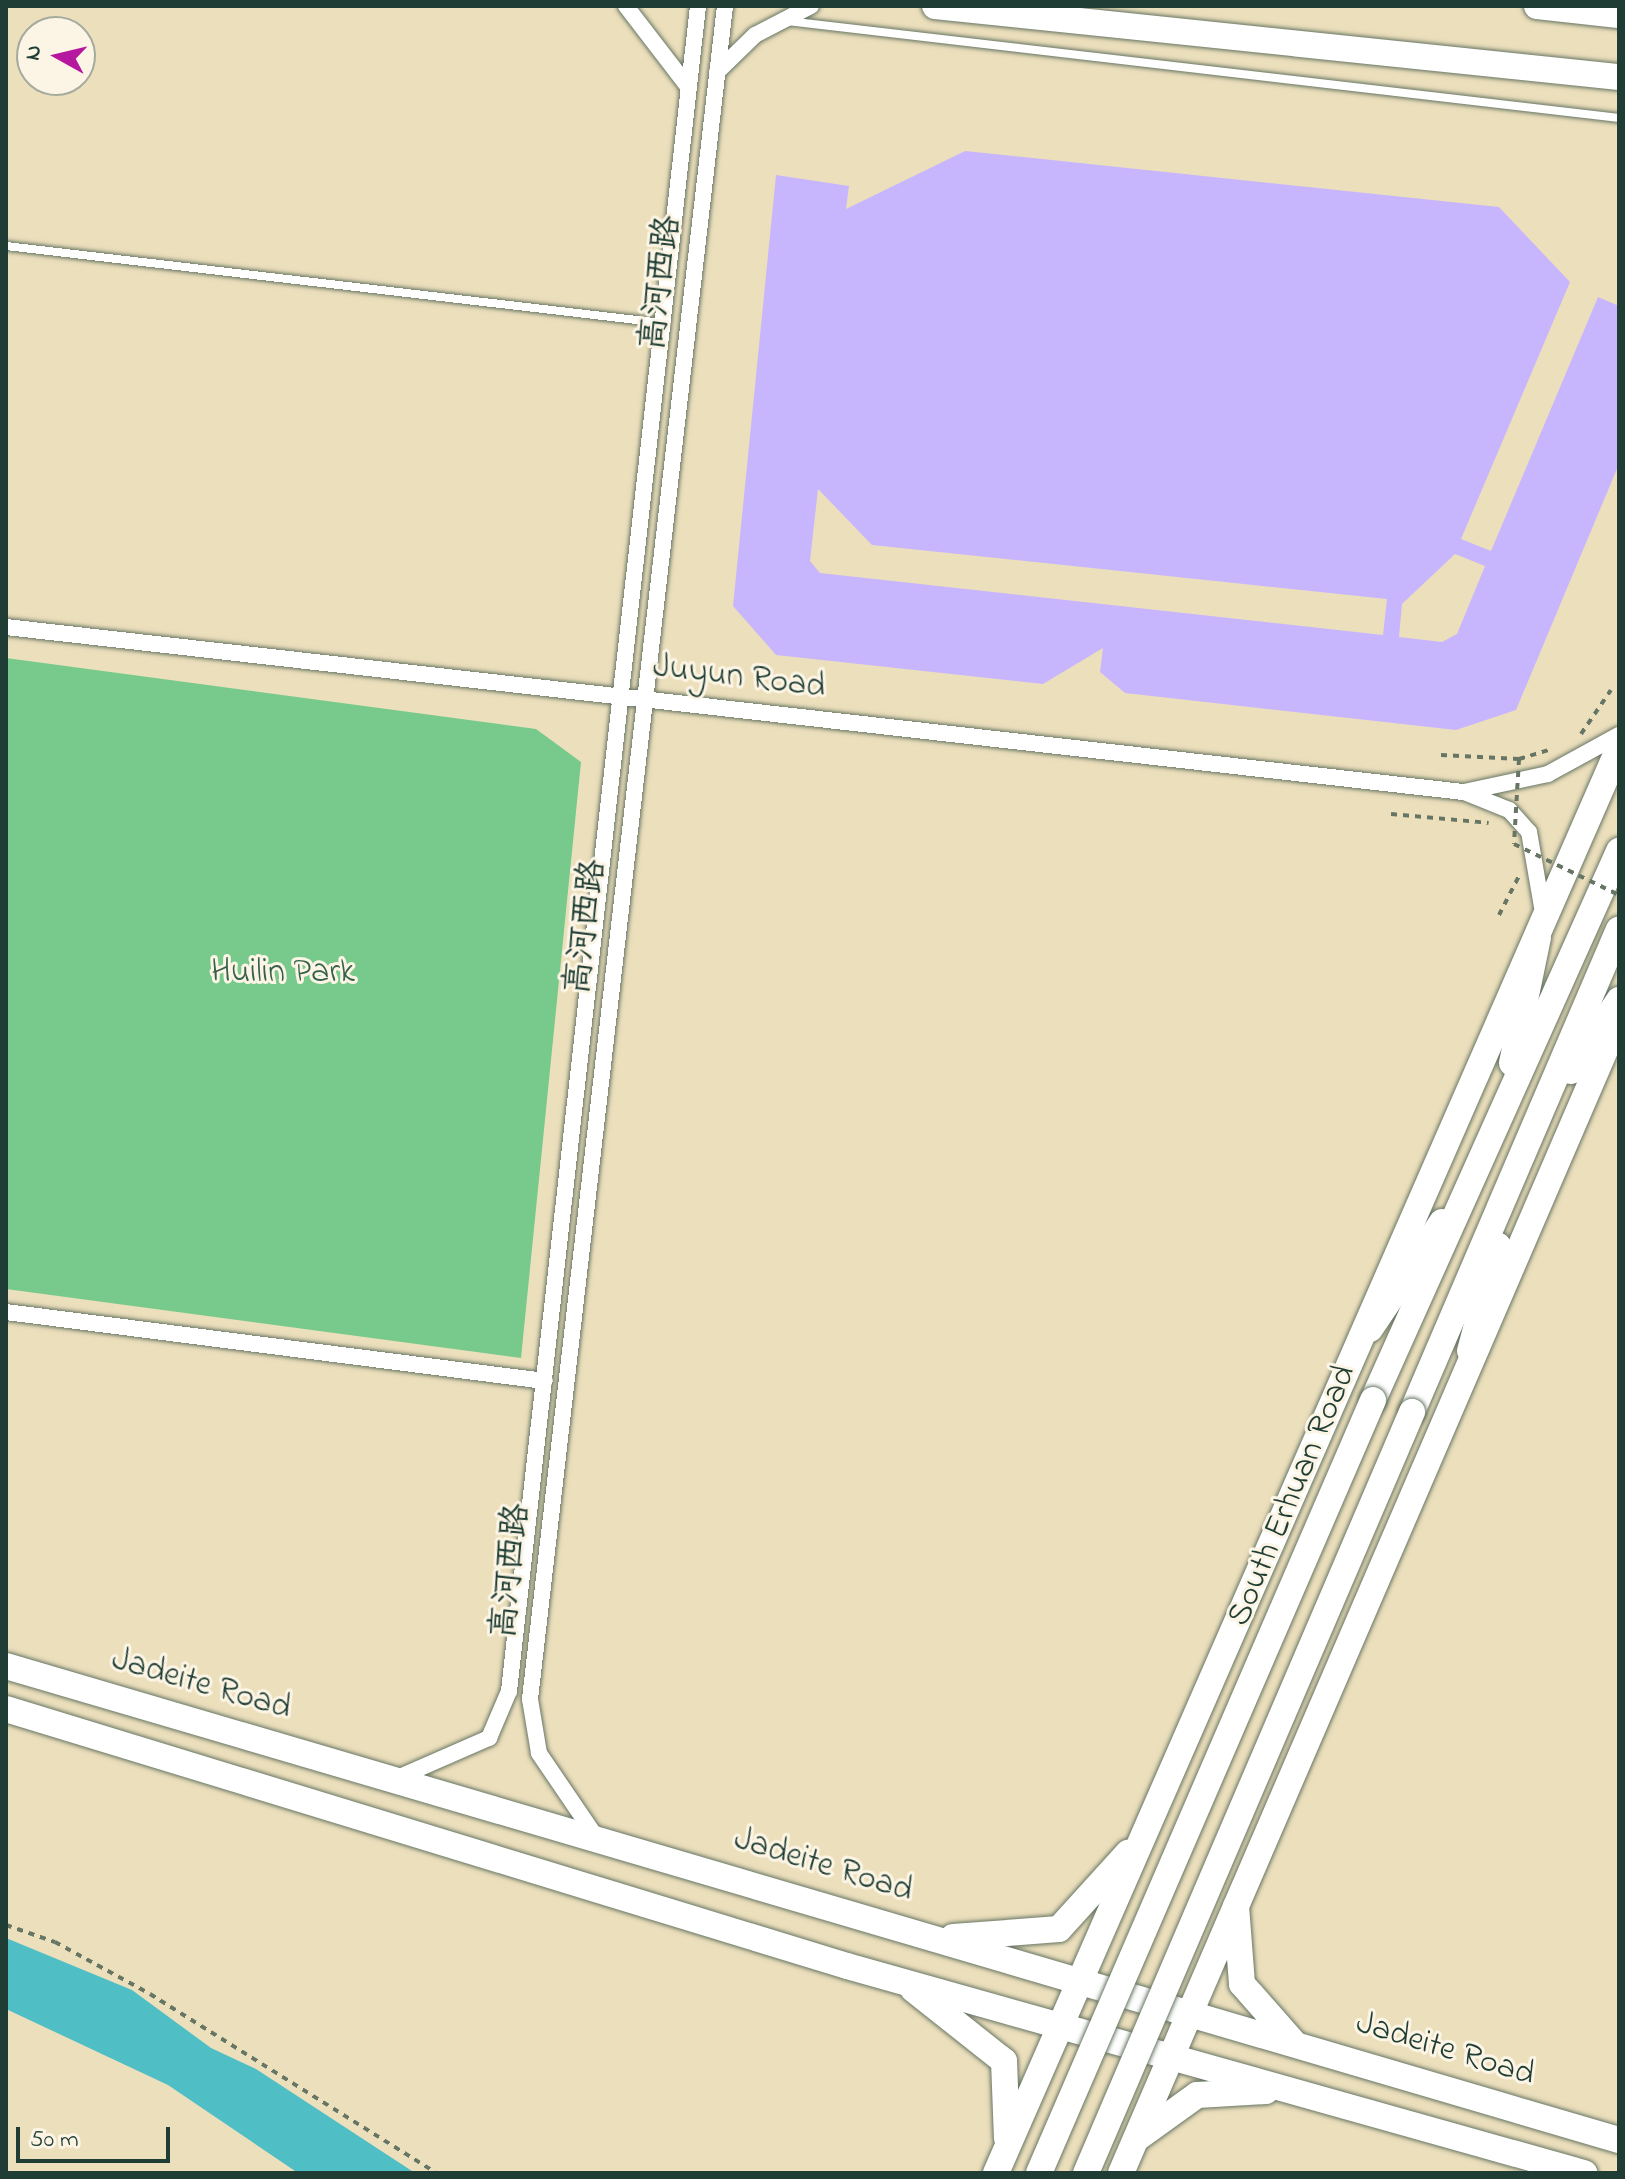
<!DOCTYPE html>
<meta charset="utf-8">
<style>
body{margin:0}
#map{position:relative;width:1625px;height:2179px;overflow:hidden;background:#ecdfbc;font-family:"Indie Flower","LXGW WenKai TC",sans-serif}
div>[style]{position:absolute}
.green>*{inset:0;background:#77ca8c}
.water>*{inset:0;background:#4fbec5}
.building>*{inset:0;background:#c7b6fe}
.path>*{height:4px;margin-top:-2px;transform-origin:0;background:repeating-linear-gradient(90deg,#677664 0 6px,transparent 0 12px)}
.roads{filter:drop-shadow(0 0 2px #677664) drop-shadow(0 0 2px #677664)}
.service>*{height:8px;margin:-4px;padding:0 4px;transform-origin:4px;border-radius:4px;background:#fff}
.minor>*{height:16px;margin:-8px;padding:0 8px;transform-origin:8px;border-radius:8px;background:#fff}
.primary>*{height:26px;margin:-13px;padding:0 13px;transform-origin:13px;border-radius:13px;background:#fff}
.trunk>*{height:26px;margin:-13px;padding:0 13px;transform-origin:13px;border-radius:13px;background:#fff}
.rail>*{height:9px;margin-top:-4.5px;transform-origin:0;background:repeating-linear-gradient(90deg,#fcf5e5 0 18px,#1f3d34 0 36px);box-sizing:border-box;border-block:2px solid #1f3d34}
.path-bridge>*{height:4px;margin-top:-2px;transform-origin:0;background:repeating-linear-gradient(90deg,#677664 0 6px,transparent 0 12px)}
.bridges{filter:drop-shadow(0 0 2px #677664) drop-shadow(0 0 2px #677664)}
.trunk-bridge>*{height:26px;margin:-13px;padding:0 13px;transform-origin:13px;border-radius:13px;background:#fff}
span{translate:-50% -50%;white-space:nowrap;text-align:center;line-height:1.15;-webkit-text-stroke:6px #fcf5e5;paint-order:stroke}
.street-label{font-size:34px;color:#1f3d34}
.park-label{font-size:34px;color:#35604a}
.frame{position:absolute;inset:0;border:8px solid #1f3d34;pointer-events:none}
.north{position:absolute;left:16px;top:16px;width:80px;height:80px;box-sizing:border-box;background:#fcf5e5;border:2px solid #a4ab9e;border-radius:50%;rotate:278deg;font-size:22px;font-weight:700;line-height:32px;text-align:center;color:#1f3d34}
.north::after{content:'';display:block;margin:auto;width:28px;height:36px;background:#b5179e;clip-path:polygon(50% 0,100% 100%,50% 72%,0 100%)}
.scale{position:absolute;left:16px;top:2127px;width:154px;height:36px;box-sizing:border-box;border:4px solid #1f3d34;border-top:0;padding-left:10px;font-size:24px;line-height:28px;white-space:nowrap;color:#1f3d34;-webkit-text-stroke:6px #fcf5e5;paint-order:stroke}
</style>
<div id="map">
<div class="green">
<div style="clip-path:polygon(6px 658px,536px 729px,581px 762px,521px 1358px,6px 1289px)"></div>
</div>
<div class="water">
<div style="clip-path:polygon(6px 1938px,132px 1990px,211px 2048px,256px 2069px,415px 2173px,298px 2173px,168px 2085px,6px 2009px)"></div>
</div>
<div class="building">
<div style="clip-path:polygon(evenodd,965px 151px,1499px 207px,1570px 282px,1461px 539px,1491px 551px,1598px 297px,1619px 306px,1619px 464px,1516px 710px,1456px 730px,1125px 693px,1100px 672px,1103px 648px,1043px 684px,776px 655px,733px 606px,776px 175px,849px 186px,846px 209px,965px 151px,818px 489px,872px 545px,1387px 599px,1383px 635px,820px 573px,810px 561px,818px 489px,965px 151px,1455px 554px,1485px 566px,1457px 634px,1442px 642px,1399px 637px,1402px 604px,1455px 554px)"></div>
</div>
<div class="path">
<div style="left:1581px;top:734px;width:53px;rotate:-55.7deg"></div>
<div style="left:1441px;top:755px;width:78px;rotate:2.9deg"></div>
<div style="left:1519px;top:759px;width:34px;rotate:-17deg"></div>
<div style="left:1391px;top:814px;width:98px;rotate:5.2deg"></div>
<div style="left:1499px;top:915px;width:44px;rotate:-62.9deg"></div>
<div style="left:6px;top:1925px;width:52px;rotate:19.1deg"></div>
<div style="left:55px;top:1942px;width:108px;rotate:28.7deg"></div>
<div style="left:150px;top:1994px;width:338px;rotate:32deg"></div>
</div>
<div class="roads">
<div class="service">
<div style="left:787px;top:21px;width:838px;rotate:6.65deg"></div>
<div style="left:6px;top:246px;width:661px;rotate:6.69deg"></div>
</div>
<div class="minor">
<div style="left:626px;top:6px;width:103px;rotate:52.5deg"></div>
<div style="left:717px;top:72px;width:53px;rotate:-44.2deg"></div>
<div style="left:755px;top:35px;width:63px;rotate:-27.4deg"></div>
<div style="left:6px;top:627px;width:1467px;rotate:6.46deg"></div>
<div style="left:1542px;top:907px;width:76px;rotate:-99.8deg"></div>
<div style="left:1529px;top:832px;width:30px;rotate:-132deg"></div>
<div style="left:1509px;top:810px;width:48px;rotate:-158.2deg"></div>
<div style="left:1464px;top:792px;width:86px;rotate:-12.1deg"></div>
<div style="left:1548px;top:774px;width:81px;rotate:-28.8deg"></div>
<div style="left:6px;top:1312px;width:543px;rotate:7.3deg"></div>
<div style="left:395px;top:1779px;width:103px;rotate:-23.6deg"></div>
<div style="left:489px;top:1738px;width:51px;rotate:-66.9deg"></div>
<div style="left:509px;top:1691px;width:1696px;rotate:-83.6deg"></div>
<div style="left:596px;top:1837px;width:102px;rotate:-124.2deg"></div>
<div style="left:539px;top:1753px;width:55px;rotate:-99.5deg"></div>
<div style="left:530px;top:1699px;width:1704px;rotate:-83.43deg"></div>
</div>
<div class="primary">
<div style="left:935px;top:6px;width:688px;rotate:5.93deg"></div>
<div style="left:1537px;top:6px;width:82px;rotate:6.3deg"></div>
<div style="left:6px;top:1666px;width:1681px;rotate:16.38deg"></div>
<div style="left:6px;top:1709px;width:879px;rotate:16.99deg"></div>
<div style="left:847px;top:1966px;width:766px;rotate:15.69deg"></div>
<div style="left:1236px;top:1906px;width:78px;rotate:85.6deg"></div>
<div style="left:1242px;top:1984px;width:79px;rotate:48.6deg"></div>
<div style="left:953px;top:1937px;width:106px;rotate:-4.3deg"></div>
<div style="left:1059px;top:1929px;width:103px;rotate:-47.8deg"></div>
<div style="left:913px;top:1989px;width:116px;rotate:38.4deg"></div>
<div style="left:1004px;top:2061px;width:77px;rotate:87.8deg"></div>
<div style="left:1136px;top:2139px;width:75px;rotate:-35.8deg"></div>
<div style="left:1197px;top:2095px;width:69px;rotate:-3.3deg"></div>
<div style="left:996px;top:2173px;width:1555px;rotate:-66.39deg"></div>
<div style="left:1121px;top:2173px;width:1258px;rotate:-66.68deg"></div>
</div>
<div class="trunk">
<div style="left:1512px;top:1063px;width:128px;rotate:-78.3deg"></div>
<div style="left:1571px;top:1071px;width:86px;rotate:-55.9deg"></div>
<div style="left:1370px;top:1329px;width:129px;rotate:-56.1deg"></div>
<div style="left:1470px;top:1351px;width:109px;rotate:-75.1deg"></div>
<div style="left:1373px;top:1400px;width:602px;rotate:-65.86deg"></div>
<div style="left:1412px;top:1412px;width:525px;rotate:-66.8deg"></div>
</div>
</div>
<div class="rail">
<div style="left:6px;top:2173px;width:1px"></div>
</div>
<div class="path-bridge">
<div style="left:1519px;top:759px;width:85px;rotate:93.4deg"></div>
<div style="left:1514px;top:844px;width:117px;rotate:25.9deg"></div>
</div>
<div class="bridges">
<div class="trunk-bridge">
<div style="left:1039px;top:2173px;width:842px;rotate:-66.63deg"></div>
<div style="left:1086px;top:2173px;width:828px;rotate:-66.81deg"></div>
</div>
</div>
<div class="street-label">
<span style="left:662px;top:283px;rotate:-83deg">高河西路</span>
<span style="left:739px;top:678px;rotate:7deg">Juyun Road</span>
<span style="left:587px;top:927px;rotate:-83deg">高河西路</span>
<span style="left:1293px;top:1496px;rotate:-67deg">South Erhuan Road</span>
<span style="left:512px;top:1571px;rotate:-84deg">高河西路</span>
<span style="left:201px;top:1685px;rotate:16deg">Jadeite Road</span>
<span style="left:823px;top:1866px;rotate:17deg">Jadeite Road</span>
<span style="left:1445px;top:2050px;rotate:17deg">Jadeite Road</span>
</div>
<div class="park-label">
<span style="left:283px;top:974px">Huilin Park</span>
</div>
<div class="frame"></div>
<div class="north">N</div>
<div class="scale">50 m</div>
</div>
